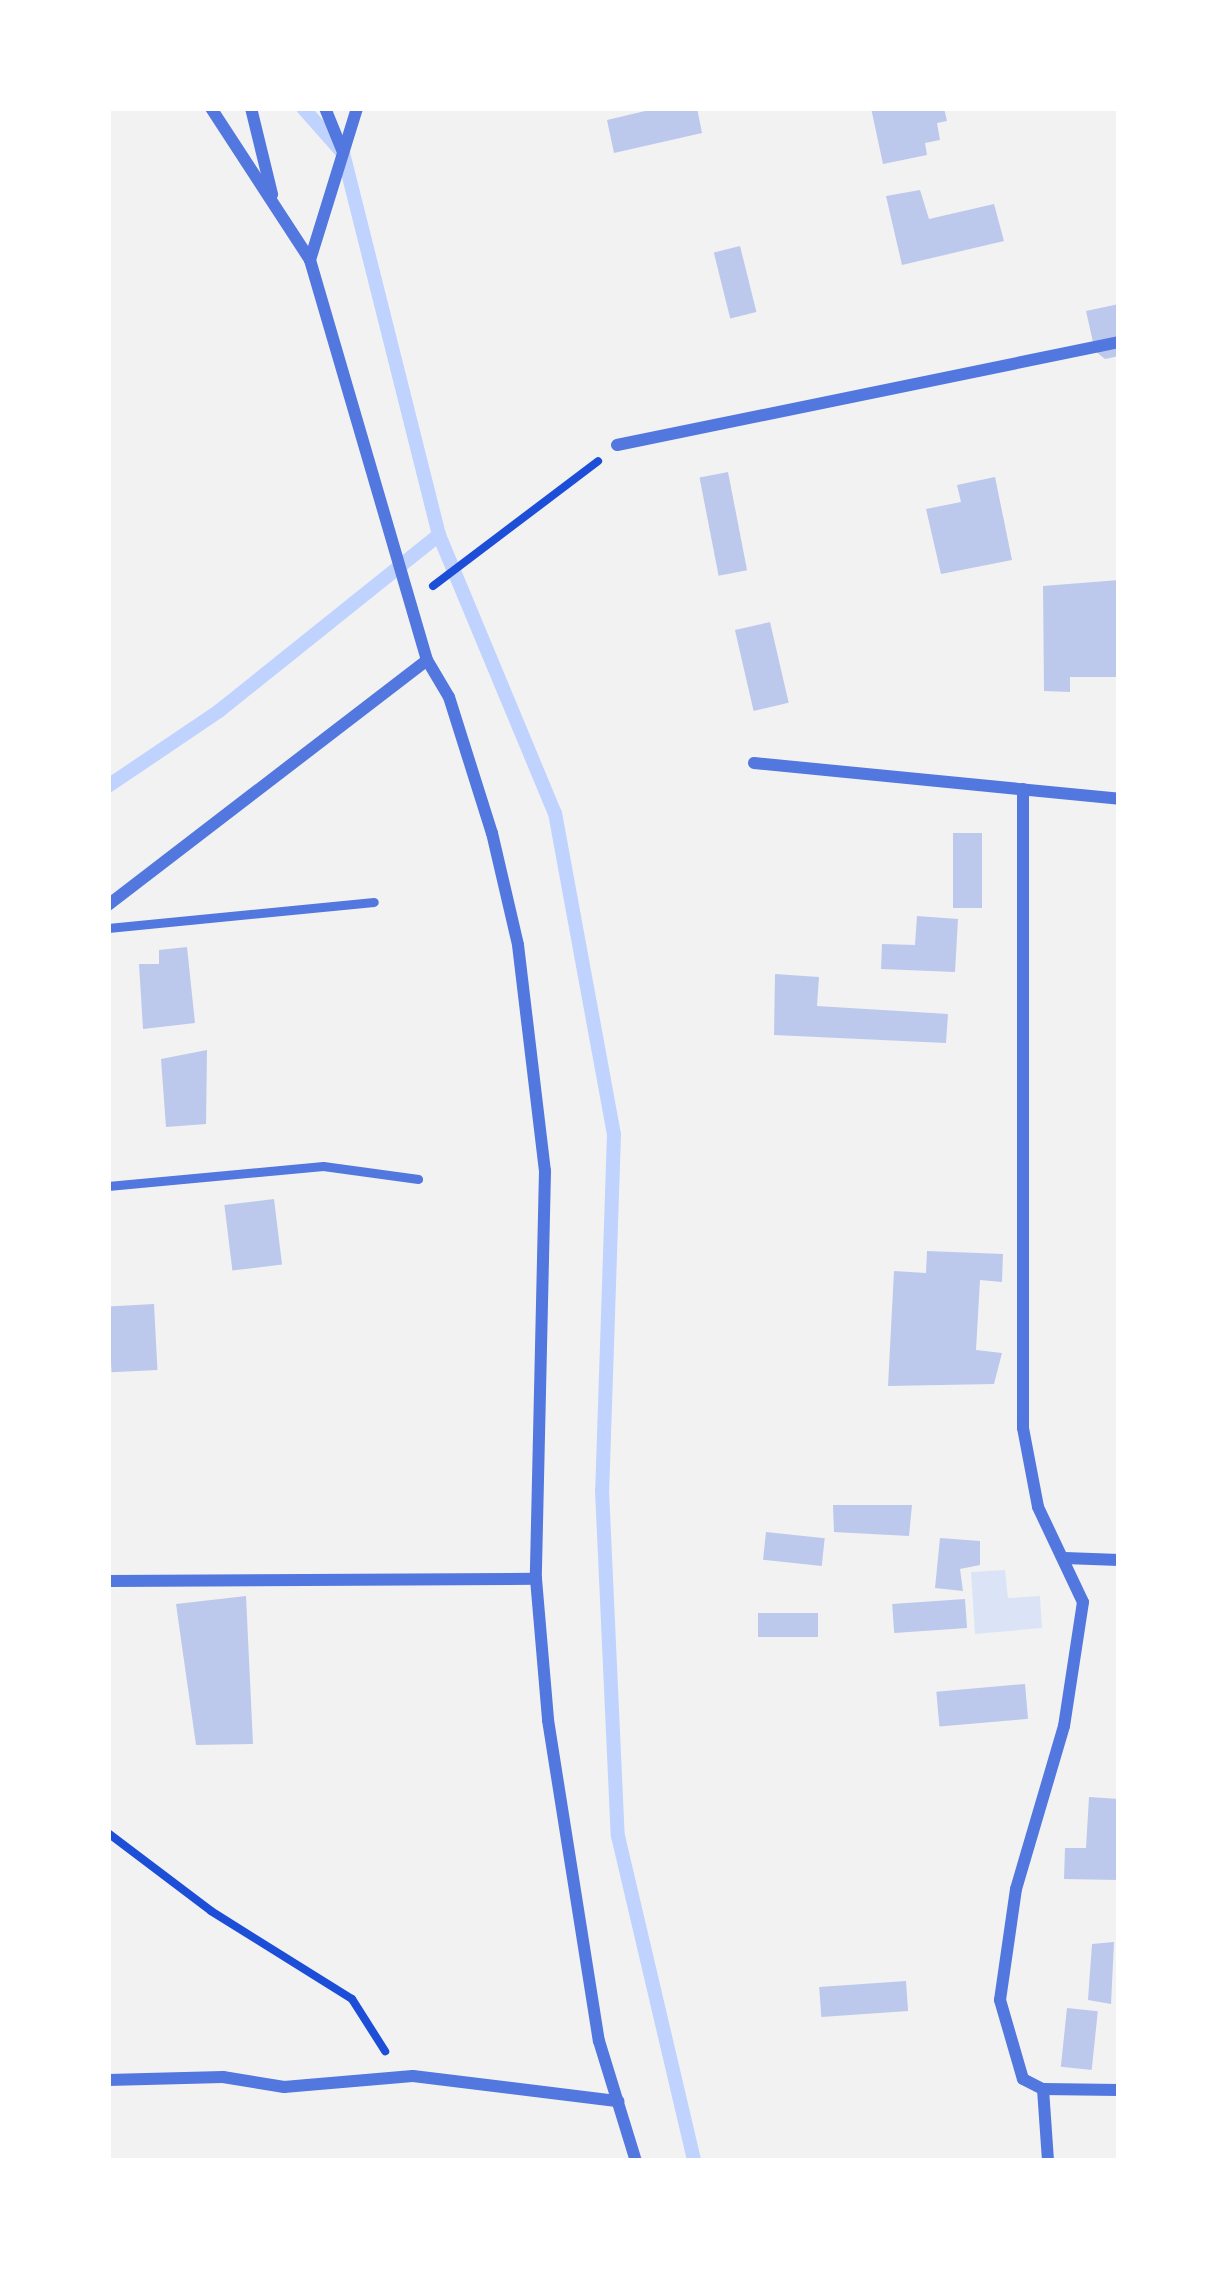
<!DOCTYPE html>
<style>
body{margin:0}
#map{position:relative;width:1227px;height:2269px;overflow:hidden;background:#f2f2f2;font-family:Roboto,sans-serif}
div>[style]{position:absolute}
.green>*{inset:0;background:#dbe4f7}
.stream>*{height:14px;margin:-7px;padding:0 7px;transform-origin:7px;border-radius:7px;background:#bfd3fe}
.building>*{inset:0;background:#bdc9ec;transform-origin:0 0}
.path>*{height:8px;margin:-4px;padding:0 4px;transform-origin:4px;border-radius:4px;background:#1d4ed8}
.service>*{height:9px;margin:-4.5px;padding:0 4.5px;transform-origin:4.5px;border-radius:4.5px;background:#5277de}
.minor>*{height:12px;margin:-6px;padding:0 6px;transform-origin:6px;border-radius:6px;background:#5277de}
span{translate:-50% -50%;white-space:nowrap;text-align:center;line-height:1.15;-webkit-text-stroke:10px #fff;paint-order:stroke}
.frame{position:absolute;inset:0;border:111px solid #fff;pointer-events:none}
</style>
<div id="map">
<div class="green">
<div style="clip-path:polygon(1005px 1570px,1008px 1598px,1040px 1596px,1042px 1628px,975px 1634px,971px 1572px)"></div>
</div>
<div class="stream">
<div style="left:439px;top:535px;width:301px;rotate:67.4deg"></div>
<div style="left:555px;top:813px;width:326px;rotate:79.6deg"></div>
<div style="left:614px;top:1134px;width:356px;rotate:91.9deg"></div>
<div style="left:602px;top:1490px;width:346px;rotate:87.4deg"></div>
<div style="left:618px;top:1836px;width:334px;rotate:76.8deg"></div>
<div style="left:108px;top:786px;width:134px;rotate:-34deg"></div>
<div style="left:219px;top:711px;width:282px;rotate:-38.7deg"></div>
<div style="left:439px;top:535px;width:394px;rotate:-104.1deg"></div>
<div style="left:343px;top:153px;width:60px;rotate:-131.6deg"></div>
</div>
<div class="building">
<div style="clip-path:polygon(658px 108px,697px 108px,702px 133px,614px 153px,607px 120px)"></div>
<div style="clip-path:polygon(871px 108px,944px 108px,947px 121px,937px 123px,940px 140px,925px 143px,927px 155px,883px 164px)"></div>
<div style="clip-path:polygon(920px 190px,929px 219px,994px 204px,1004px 241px,902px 265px,886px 196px)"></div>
<div style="left:740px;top:246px;width:68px;height:27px;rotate:76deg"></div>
<div style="clip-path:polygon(1119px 304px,1119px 356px,1105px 359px,1095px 351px,1086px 311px)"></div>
<div style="left:728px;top:472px;width:100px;height:29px;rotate:79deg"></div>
<div style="clip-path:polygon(995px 477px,1012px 560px,941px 574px,926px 509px,961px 502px,957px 485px)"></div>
<div style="clip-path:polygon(1119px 580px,1119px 677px,1070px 677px,1070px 692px,1044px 691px,1043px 586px)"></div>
<div style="left:770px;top:622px;width:83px;height:36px;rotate:77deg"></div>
<div style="left:953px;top:833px;width:29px;height:75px"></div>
<div style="clip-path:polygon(917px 916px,958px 919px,955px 972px,881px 969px,882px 944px,915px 945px)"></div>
<div style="clip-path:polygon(187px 947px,195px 1023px,143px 1029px,139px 964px,159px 964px,159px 950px)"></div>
<div style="clip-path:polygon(775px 974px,819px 977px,817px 1006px,948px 1014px,946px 1043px,774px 1035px)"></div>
<div style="clip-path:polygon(207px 1050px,206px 1124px,166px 1127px,161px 1059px)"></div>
<div style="left:274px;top:1199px;width:66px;height:50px;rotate:83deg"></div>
<div style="clip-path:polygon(927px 1251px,1003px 1254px,1002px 1282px,980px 1280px,976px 1350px,1002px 1353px,994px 1384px,888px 1386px,894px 1271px,926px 1273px)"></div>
<div style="left:154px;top:1304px;width:66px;height:46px;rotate:87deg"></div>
<div style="clip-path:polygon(833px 1505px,912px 1505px,909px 1536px,834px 1532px)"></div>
<div style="left:766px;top:1532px;width:59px;height:28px;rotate:6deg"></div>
<div style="clip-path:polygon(940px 1538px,980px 1541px,980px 1565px,960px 1569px,963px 1591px,935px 1588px)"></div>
<div style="clip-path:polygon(246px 1596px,253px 1744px,196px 1745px,176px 1604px)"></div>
<div style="left:965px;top:1599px;width:29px;height:73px;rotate:86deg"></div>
<div style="left:758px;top:1613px;width:60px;height:24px"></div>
<div style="left:1025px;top:1684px;width:35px;height:89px;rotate:85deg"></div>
<div style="clip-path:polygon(1089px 1797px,1119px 1799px,1119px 1880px,1064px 1879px,1065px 1848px,1086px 1848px)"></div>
<div style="clip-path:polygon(1114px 1942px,1111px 2004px,1088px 2000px,1092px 1944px)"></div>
<div style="left:906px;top:1981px;width:30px;height:87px;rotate:86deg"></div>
<div style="left:1067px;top:2008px;width:31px;height:59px;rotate:6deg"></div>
</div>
<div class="path">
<div style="left:433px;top:586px;width:207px;rotate:-37.1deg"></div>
<div style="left:108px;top:1833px;width:129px;rotate:37.1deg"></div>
<div style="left:211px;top:1911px;width:166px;rotate:32deg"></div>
<div style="left:352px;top:1999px;width:62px;rotate:57.6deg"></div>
</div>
<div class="service">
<div style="left:108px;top:928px;width:267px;rotate:-5.6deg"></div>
<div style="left:108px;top:1186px;width:216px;rotate:-5.3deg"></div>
<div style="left:323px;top:1166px;width:96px;rotate:7.8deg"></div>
</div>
<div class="minor">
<div style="left:211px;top:108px;width:181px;rotate:56.9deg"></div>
<div style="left:310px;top:260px;width:417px;rotate:73.7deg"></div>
<div style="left:427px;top:660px;width:43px;rotate:59.3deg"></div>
<div style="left:449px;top:697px;width:143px;rotate:72.5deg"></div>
<div style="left:492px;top:833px;width:115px;rotate:76.9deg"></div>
<div style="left:518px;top:945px;width:228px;rotate:83.2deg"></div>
<div style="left:545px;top:1171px;width:408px;rotate:91.3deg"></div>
<div style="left:536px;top:1579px;width:142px;rotate:85.1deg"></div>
<div style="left:548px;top:1720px;width:325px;rotate:81deg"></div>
<div style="left:599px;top:2041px;width:126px;rotate:72.9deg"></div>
<div style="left:251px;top:108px;width:89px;rotate:76.3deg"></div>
<div style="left:325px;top:108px;width:48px;rotate:67.8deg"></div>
<div style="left:310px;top:260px;width:159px;rotate:-72.8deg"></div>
<div style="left:617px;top:445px;width:512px;rotate:-11.59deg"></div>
<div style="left:754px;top:763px;width:367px;rotate:5.6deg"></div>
<div style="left:1023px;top:789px;width:639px;rotate:90deg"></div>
<div style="left:1023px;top:1428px;width:80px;rotate:79.2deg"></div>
<div style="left:1038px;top:1507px;width:105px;rotate:64.7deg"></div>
<div style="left:1083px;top:1602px;width:125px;rotate:98.7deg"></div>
<div style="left:1064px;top:1726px;width:170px;rotate:106.4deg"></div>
<div style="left:1016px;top:1889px;width:112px;rotate:98.2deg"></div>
<div style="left:1000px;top:2000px;width:82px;rotate:73.8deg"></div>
<div style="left:1023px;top:2079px;width:22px;rotate:27deg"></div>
<div style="left:1043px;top:2089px;width:76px;rotate:0.8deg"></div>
<div style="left:108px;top:905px;width:402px;rotate:-37.5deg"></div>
<div style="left:1065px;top:1558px;width:54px;rotate:2.1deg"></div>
<div style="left:108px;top:1581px;width:428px;rotate:-0.3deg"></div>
<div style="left:108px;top:2080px;width:115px;rotate:-1.5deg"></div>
<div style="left:223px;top:2077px;width:62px;rotate:9.3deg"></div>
<div style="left:284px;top:2087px;width:129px;rotate:-4.9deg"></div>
<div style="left:413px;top:2076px;width:207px;rotate:7deg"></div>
<div style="left:1043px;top:2089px;width:72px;rotate:86deg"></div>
</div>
<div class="frame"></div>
</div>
